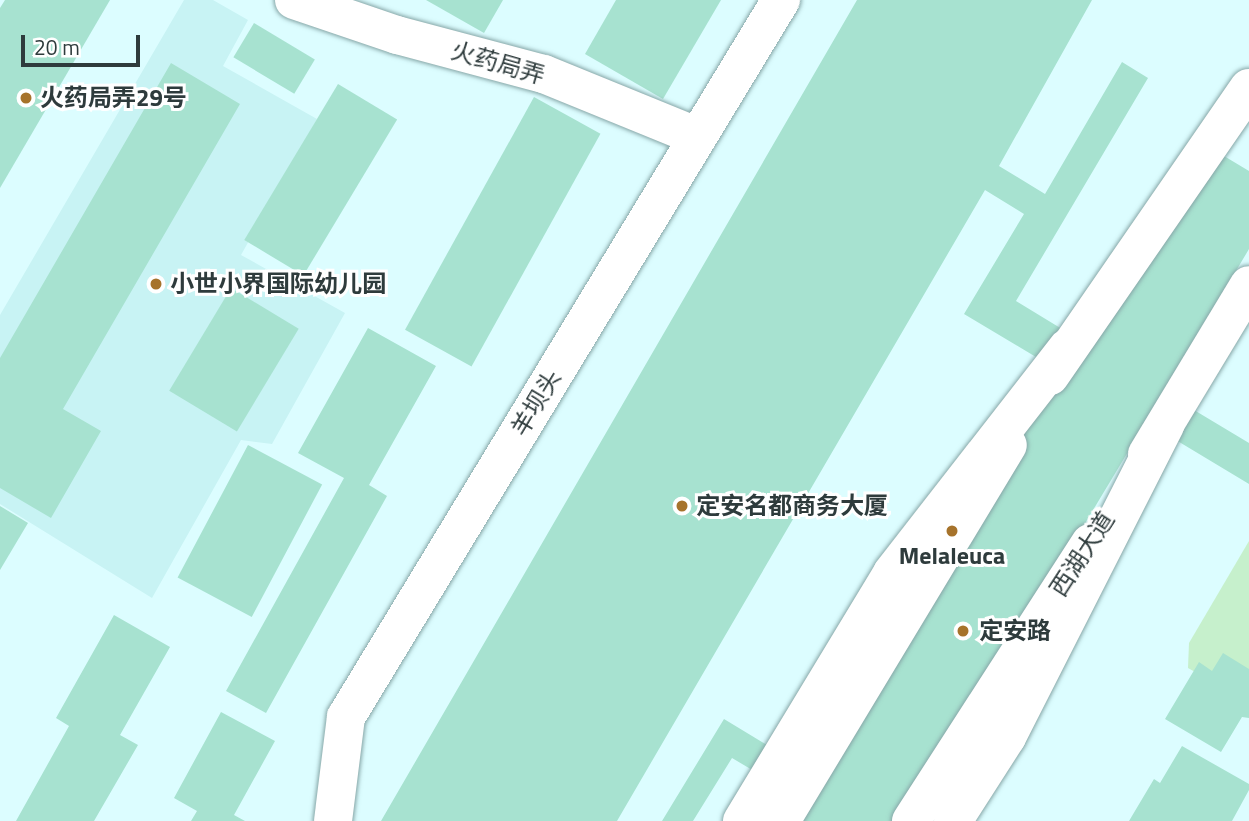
<!DOCTYPE html>
<meta charset="utf-8">
<style>
body{margin:0}
#map{position:relative;width:1249px;height:821px;overflow:hidden;background:#dcfdff;font-family:"Titillium Web","Noto Sans SC",sans-serif}
div>[style]{position:absolute}
.built>*{inset:0;background:#c8f3f4}
.green>*{inset:0;background:#c6f0cc}
.building>*{inset:0;background:#a7e2d0;transform-origin:0 0}
.roads{filter:drop-shadow(0 0 2px #87a7a8) drop-shadow(0 0 2px #87a7a8)}
.minor>*{height:38px;margin:-19px;padding:0 19px;transform-origin:19px;border-radius:19px;background:#fff}
.secondary>*{height:38px;margin:-19px;padding:0 19px;transform-origin:19px;border-radius:19px;background:#fff}
.trunk>*{height:38px;margin:-19px;padding:0 19px;transform-origin:19px;border-radius:19px;background:#fff}
.dots>*{width:19px;height:19px;translate:-50% -50%;box-sizing:border-box;border:4px solid #fff;border-radius:50%}
span{translate:-50% -50%;white-space:nowrap;text-align:center;line-height:1.15;-webkit-text-stroke:6px #fff;paint-order:stroke}
.street-label{font-size:24px;color:#2e3b3c}
.poi-label{font-size:24px;color:#2e3b3c;font-weight:700}
.left{translate:0 -50%;text-align:left}
.scale{position:absolute;left:21px;top:35px;width:119px;height:32px;box-sizing:border-box;border:4px solid #2e3b3c;border-top:0;padding-left:9px;font-size:21px;line-height:24px;white-space:nowrap;color:#2e3b3c;-webkit-text-stroke:5px #fff;paint-order:stroke}
</style>
<div id="map">
<div class="built">
<div style="clip-path:polygon(184px 0,213px 0,248px 20px,223px 66px,317px 119px,241px 255px,345px 313px,272px 444px,241px 440px,152px 598px,0 504px,0 315px)"></div>
</div>
<div class="green">
<div style="clip-path:polygon(1249px 541px,1249px 702px,1188px 668px,1189px 643px)"></div>
</div>
<div class="building">
<div style="clip-path:polygon(5px 0,110px 0,0 188px,0 8px)"></div>
<div style="clip-path:polygon(426px 0,503px 0,484px 33px)"></div>
<div style="clip-path:polygon(616px 0,721px 0,663px 99px,585px 54px)"></div>
<div style="clip-path:polygon(857px 0,1092px 0,999px 166px,1045px 194px,1122px 62px,1148px 78px,1016px 301px,1080px 340px,1199px 141px,1249px 171px,1249px 249px,1164px 392px,1249px 443px,1249px 484px,1146px 422px,906px 821px,790px 821px,803px 800px,732px 758px,693px 821px,662px 821px,724px 719px,818px 776px,1061px 372px,964px 314px,1024px 214px,985px 190px,617px 821px,381px 821px)"></div>
<div style="left:254px;top:23px;width:71px;height:40px;rotate:31deg"></div>
<div style="clip-path:polygon(171px 63px,240px 104px,63px 409px,101px 431px,51px 518px,0 488px,0 358px)"></div>
<div style="left:338px;top:84px;width:69px;height:182px;rotate:31deg"></div>
<div style="left:534px;top:97px;width:76px;height:266px;rotate:29deg"></div>
<div style="left:231px;top:288px;width:79px;height:120px;rotate:31deg"></div>
<div style="clip-path:polygon(368px 328px,436px 366px,369px 485px,387px 496px,266px 713px,226px 691px,344px 478px,298px 453px)"></div>
<div style="left:248px;top:445px;width:84px;height:150px;rotate:28deg"></div>
<div style="clip-path:polygon(0 506px,28px 523px,0 570px)"></div>
<div style="clip-path:polygon(114px 615px,170px 647px,120px 735px,138px 745px,94px 821px,16px 821px,69px 726px,56px 718px)"></div>
<div style="clip-path:polygon(1223px 653px,1249px 669px,1249px 718px,1242px 717px,1221px 752px,1165px 719px,1199px 662px,1212px 671px)"></div>
<div style="clip-path:polygon(221px 712px,275px 741px,234px 815px,245px 821px,191px 821px,197px 811px,174px 798px)"></div>
<div style="clip-path:polygon(1182px 746px,1249px 784px,1249px 790px,1232px 821px,1129px 821px,1154px 779px,1160px 783px)"></div>
</div>
<div class="roads">
<div class="minor">
<div style="left:294px;top:0;width:109px;rotate:18.8deg"></div>
<div style="left:397px;top:35px;width:152px;rotate:14.9deg"></div>
<div style="left:544px;top:74px;width:166px;rotate:22.2deg"></div>
<div style="left:333px;top:821px;width:105px;rotate:-82.9deg"></div>
<div style="left:346px;top:717px;width:839px;rotate:-58.76deg"></div>
</div>
<div class="secondary">
<div style="left:1050px;top:376px;width:350px;rotate:-55.4deg"></div>
<div style="left:1147px;top:454px;width:197px;rotate:-58.9deg"></div>
<div style="left:781px;top:821px;width:439px;rotate:-58.9deg"></div>
<div style="left:911px;top:821px;width:331px;rotate:-57.2deg"></div>
</div>
<div class="trunk">
<div style="left:742px;top:821px;width:290px;rotate:-58.8deg"></div>
<div style="left:892px;top:573px;width:285px;rotate:-52.1deg"></div>
<div style="left:953px;top:821px;width:100px;rotate:-57.3deg"></div>
<div style="left:1007px;top:737px;width:350px;rotate:-63.1deg"></div>
</div>
</div>
<div class="dots">
<div style="left:26px;top:98px;background:#a6732b"></div>
<div style="left:156px;top:284px;background:#a6732b"></div>
<div style="left:682px;top:506px;background:#a6732b"></div>
<div style="left:952px;top:531px;background:#a6732b"></div>
<div style="left:963px;top:631px;background:#a6732b"></div>
</div>
<div class="street-label">
<span style="left:498px;top:63px;rotate:16deg">火药局弄</span>
<span style="left:536px;top:403px;rotate:-59deg">羊坝头</span>
<span style="left:1082px;top:554px;rotate:-57deg">西湖大道</span>
</div>
<div class="poi-label">
<span class="left" style="left:40px;top:98px">火药局弄29号</span>
<span class="left" style="left:170px;top:284px">小世小界国际幼儿园</span>
<span class="left" style="left:696px;top:506px">定安名都商务大厦</span>
<span style="left:952px;top:556px">Melaleuca</span>
<span class="left" style="left:979px;top:631px">定安路</span>
</div>
<div class="scale">20 m</div>
</div>
